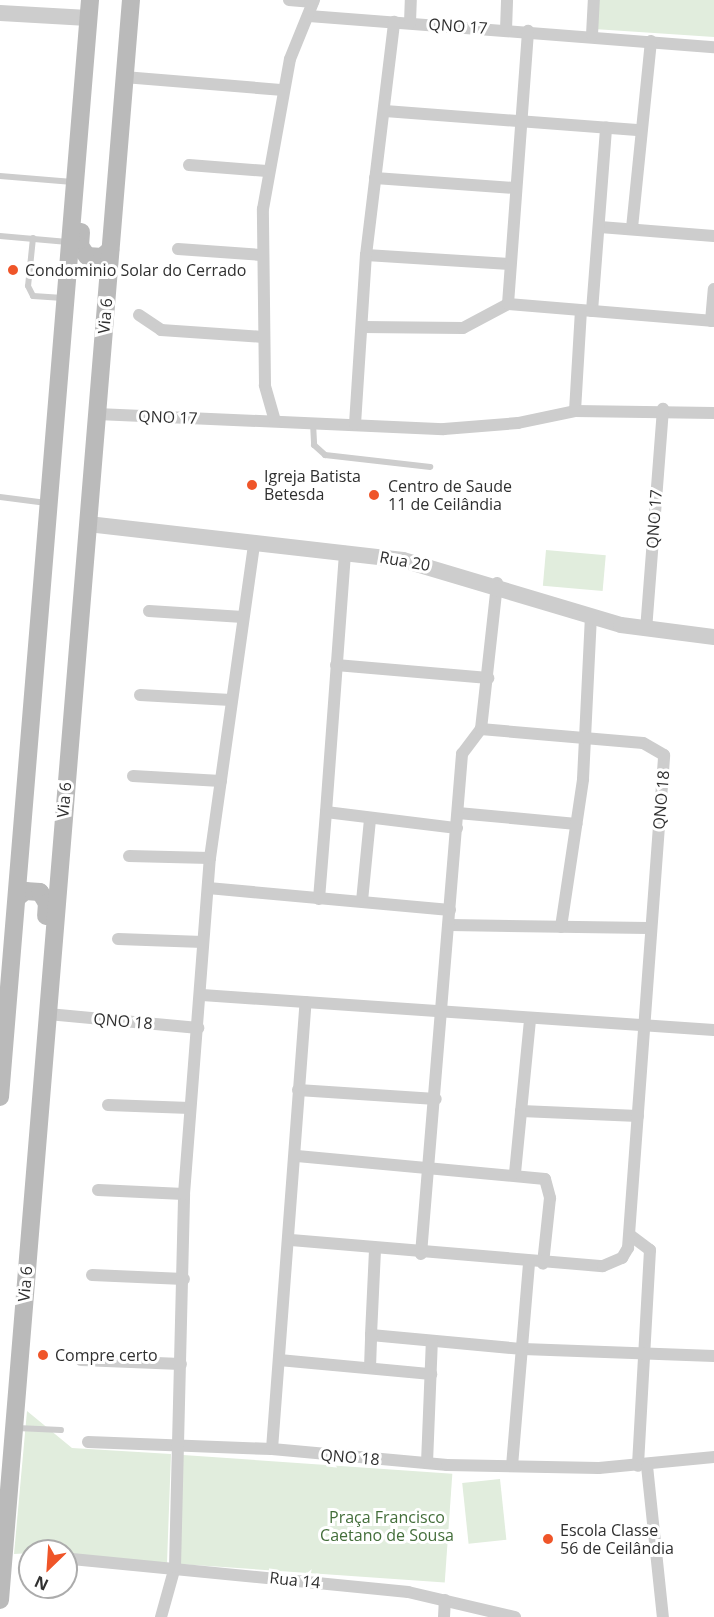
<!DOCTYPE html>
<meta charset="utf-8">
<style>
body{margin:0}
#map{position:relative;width:714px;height:1617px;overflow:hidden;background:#fff;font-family:"Open Sans",sans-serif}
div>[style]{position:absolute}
.green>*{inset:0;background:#e1eddd;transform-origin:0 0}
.service>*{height:6px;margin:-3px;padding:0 3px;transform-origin:3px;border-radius:3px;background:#cdcdcd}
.minor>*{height:12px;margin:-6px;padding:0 6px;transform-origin:6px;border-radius:6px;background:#cdcdcd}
.tertiary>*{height:16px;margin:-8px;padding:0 8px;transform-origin:8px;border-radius:8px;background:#cdcdcd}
.secondary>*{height:18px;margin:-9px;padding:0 9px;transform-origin:9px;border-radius:9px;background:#bababa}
.dots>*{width:16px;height:16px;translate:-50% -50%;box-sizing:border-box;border:3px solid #fff;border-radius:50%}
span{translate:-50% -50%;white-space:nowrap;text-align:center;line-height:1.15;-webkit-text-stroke:6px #fff;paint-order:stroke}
.street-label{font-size:16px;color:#303030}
.poi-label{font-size:16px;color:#303030}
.left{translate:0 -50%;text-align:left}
.park-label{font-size:16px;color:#436e3a}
.north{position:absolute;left:18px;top:1539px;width:60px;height:60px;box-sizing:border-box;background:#fff;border:2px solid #acacac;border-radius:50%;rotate:205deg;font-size:16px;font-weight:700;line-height:24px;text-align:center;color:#303030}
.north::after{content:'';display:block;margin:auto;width:21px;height:27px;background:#ef5529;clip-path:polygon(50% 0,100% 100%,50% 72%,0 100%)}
</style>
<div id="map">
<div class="green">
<div style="clip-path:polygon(596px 0,714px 0,714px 37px,594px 29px)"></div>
<div style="left:546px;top:550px;width:60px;height:36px;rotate:5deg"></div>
<div style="clip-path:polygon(27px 1411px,72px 1448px,171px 1454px,167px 1563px,66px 1557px,66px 1551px,14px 1554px)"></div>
<div style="left:183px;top:1455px;width:270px;height:109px;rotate:4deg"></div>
<div style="left:500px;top:1479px;width:61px;height:38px;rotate:84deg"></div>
</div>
<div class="service">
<div style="left:0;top:176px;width:73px;rotate:4.7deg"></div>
<div style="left:0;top:236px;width:68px;rotate:5deg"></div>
<div style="left:33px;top:238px;width:48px;rotate:95.9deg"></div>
<div style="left:28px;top:286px;width:11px;rotate:63deg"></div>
<div style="left:33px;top:296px;width:30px;rotate:4deg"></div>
<div style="left:313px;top:423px;width:22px;rotate:87deg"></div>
<div style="left:314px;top:445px;width:15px;rotate:42deg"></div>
<div style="left:325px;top:455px;width:106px;rotate:6.5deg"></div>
<div style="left:0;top:497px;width:47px;rotate:7.3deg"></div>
<div style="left:17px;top:1428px;width:44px;rotate:2.6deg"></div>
</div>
<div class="minor">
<div style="left:289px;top:0;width:24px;rotate:5deg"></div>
<div style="left:309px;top:16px;width:406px;rotate:4.4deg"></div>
<div style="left:410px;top:23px;width:23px;rotate:-88deg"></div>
<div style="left:506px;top:30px;width:30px;rotate:-88deg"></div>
<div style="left:592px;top:35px;width:35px;rotate:-87deg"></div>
<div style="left:124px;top:77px;width:160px;rotate:4.7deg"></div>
<div style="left:385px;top:111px;width:256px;rotate:4.3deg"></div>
<div style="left:189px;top:165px;width:78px;rotate:4.4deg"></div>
<div style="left:375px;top:178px;width:141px;rotate:4.1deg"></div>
<div style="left:600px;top:227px;width:114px;rotate:4.5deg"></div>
<div style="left:632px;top:228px;width:188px;rotate:-84.2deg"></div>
<div style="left:178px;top:249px;width:83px;rotate:4.1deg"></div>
<div style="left:366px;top:255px;width:144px;rotate:3.6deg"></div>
<div style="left:508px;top:304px;width:274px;rotate:-85.8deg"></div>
<div style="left:592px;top:311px;width:184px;rotate:-85.6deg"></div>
<div style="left:139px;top:315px;width:27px;rotate:34deg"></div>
<div style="left:161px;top:330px;width:102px;rotate:3.9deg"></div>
<div style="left:711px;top:321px;width:32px;rotate:-85deg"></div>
<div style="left:363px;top:327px;width:100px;rotate:0.6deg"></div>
<div style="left:463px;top:328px;width:51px;rotate:-28.1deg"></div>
<div style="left:508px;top:304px;width:207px;rotate:4.7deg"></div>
<div style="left:575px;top:411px;width:100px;rotate:-86.6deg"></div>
<div style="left:97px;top:414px;width:347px;rotate:2.5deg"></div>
<div style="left:444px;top:429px;width:74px;rotate:-4.6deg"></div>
<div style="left:518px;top:423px;width:58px;rotate:-11.9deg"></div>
<div style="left:575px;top:411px;width:139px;rotate:0.8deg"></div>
<div style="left:275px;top:421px;width:37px;rotate:-106deg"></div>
<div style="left:265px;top:385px;width:176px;rotate:-90.7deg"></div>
<div style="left:263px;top:209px;width:152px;rotate:-79.8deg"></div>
<div style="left:290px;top:59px;width:64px;rotate:-67.9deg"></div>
<div style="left:355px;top:424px;width:169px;rotate:-86.3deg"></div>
<div style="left:366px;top:255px;width:235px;rotate:-83.1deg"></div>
<div style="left:149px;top:611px;width:94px;rotate:3.7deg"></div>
<div style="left:646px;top:630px;width:222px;rotate:-85.6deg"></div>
<div style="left:336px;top:665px;width:153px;rotate:4.9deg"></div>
<div style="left:140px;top:695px;width:91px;rotate:3.1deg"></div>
<div style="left:133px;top:776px;width:88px;rotate:3.3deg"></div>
<div style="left:326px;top:812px;width:261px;rotate:-85.8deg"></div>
<div style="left:458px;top:813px;width:119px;rotate:5.3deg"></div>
<div style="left:129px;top:856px;width:81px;rotate:1.4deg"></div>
<div style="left:208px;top:888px;width:243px;rotate:5.2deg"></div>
<div style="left:319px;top:899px;width:87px;rotate:-85.4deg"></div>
<div style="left:326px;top:812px;width:132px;rotate:7deg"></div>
<div style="left:362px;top:901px;width:82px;rotate:-84.4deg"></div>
<div style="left:450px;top:925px;width:198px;rotate:0.9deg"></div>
<div style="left:561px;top:927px;width:150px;rotate:-81.5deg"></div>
<div style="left:583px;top:779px;width:163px;rotate:-87.2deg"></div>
<div style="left:118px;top:939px;width:85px;rotate:2deg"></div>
<div style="left:202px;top:995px;width:513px;rotate:3.91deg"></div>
<div style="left:48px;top:1014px;width:151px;rotate:5.3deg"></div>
<div style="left:298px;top:1090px;width:138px;rotate:3.7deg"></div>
<div style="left:108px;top:1105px;width:82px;rotate:2.1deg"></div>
<div style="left:521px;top:1111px;width:117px;rotate:2.4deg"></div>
<div style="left:297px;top:1156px;width:249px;rotate:5.3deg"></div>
<div style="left:545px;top:1179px;width:20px;rotate:75deg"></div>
<div style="left:550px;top:1198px;width:66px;rotate:96.1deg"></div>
<div style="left:515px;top:1173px;width:154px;rotate:-84.4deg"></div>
<div style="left:98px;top:1190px;width:86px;rotate:2.7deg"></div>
<div style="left:630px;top:1235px;width:25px;rotate:37deg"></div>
<div style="left:650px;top:1250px;width:216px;rotate:93.2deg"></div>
<div style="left:291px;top:1240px;width:313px;rotate:4.8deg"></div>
<div style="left:603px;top:1266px;width:21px;rotate:-23deg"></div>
<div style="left:622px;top:1258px;width:12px;rotate:-59deg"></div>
<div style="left:628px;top:1248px;width:494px;rotate:-85.8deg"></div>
<div style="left:664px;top:755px;width:24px;rotate:-150deg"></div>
<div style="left:643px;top:743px;width:163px;rotate:-175.1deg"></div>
<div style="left:375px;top:1250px;width:85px;rotate:92.7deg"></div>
<div style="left:371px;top:1335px;width:153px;rotate:5.3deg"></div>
<div style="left:523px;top:1349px;width:191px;rotate:2.1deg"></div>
<div style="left:421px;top:1254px;width:502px;rotate:-85.31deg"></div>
<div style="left:462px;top:754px;width:31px;rotate:-53deg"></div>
<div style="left:481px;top:729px;width:147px;rotate:-83.7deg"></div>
<div style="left:92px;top:1275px;width:92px;rotate:2.5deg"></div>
<div style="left:81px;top:1360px;width:100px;rotate:2.3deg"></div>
<div style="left:279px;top:1360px;width:153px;rotate:5.3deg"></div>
<div style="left:370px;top:1368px;width:33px;rotate:-88deg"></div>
<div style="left:88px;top:1442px;width:184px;rotate:2.2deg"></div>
<div style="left:272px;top:1449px;width:176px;rotate:5.2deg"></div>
<div style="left:447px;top:1465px;width:152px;rotate:1.1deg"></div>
<div style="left:599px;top:1468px;width:116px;rotate:-5.5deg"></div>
<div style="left:272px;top:1449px;width:448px;rotate:-85.7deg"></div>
<div style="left:427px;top:1463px;width:122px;rotate:-87.7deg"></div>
<div style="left:512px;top:1466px;width:204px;rotate:-85.2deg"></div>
<div style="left:647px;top:1466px;width:152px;rotate:84deg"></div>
<div style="left:72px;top:1559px;width:338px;rotate:5.6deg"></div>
<div style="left:408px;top:1592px;width:110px;rotate:13.2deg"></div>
<div style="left:161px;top:1617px;width:52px;rotate:-74.4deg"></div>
<div style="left:175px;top:1567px;width:373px;rotate:-88.6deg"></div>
<div style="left:184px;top:1194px;width:337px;rotate:-85.6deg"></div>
<div style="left:210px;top:858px;width:318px;rotate:-82deg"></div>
<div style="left:444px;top:1617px;width:17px;rotate:-87deg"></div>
</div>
<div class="tertiary">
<div style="left:0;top:13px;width:88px;rotate:3.3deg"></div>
<div style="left:88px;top:524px;width:317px;rotate:6.5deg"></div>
<div style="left:403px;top:560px;width:227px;rotate:16.6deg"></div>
<div style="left:621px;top:625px;width:94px;rotate:7.4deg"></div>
</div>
<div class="secondary">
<div style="left:81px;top:232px;width:14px;rotate:94deg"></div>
<div style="left:80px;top:246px;width:12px;rotate:55deg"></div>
<div style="left:87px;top:256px;width:15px;rotate:4deg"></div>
<div style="left:102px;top:257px;width:11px;rotate:-41deg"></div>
<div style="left:17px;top:898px;width:11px;rotate:-41deg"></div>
<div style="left:25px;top:891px;width:15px;rotate:4deg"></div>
<div style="left:40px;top:892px;width:13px;rotate:58deg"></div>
<div style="left:47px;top:903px;width:13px;rotate:94deg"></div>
<div style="left:0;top:1097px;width:1101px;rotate:-85.31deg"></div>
<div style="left:0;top:1600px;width:1605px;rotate:-85.32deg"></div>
</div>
<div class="dots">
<div style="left:13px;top:270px;background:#ef5529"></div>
<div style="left:252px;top:485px;background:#ef5529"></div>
<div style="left:374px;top:495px;background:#ef5529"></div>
<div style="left:43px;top:1355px;background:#ef5529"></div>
<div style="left:548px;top:1539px;background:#ef5529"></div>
</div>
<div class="street-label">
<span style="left:458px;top:26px;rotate:4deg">QNO 17</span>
<span style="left:105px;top:316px;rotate:-85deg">Via 6</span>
<span style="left:168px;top:417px;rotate:2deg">QNO 17</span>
<span style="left:654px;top:519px;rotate:-86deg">QNO 17</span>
<span style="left:405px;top:561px;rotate:10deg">Rua 20</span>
<span style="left:64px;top:800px;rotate:-85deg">Via 6</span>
<span style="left:661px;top:800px;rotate:-85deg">QNO 18</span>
<span style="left:123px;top:1021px;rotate:5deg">QNO 18</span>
<span style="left:25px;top:1284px;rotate:-85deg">Via 6</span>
<span style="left:350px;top:1457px;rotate:5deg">QNO 18</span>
<span style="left:295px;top:1580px;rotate:6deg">Rua 14</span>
</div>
<div class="poi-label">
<span class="left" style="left:25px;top:270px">Condominio Solar do Cerrado</span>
<span class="left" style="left:264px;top:485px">Igreja Batista<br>Betesda</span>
<span class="left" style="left:388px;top:495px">Centro de Saude<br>11 de Ceilândia</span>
<span class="left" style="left:55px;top:1355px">Compre certo</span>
<span class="left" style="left:560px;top:1539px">Escola Classe<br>56 de Ceilândia</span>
</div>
<div class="park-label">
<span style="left:387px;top:1526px">Praça Francisco<br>Caetano de Sousa</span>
</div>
<div class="north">N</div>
</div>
